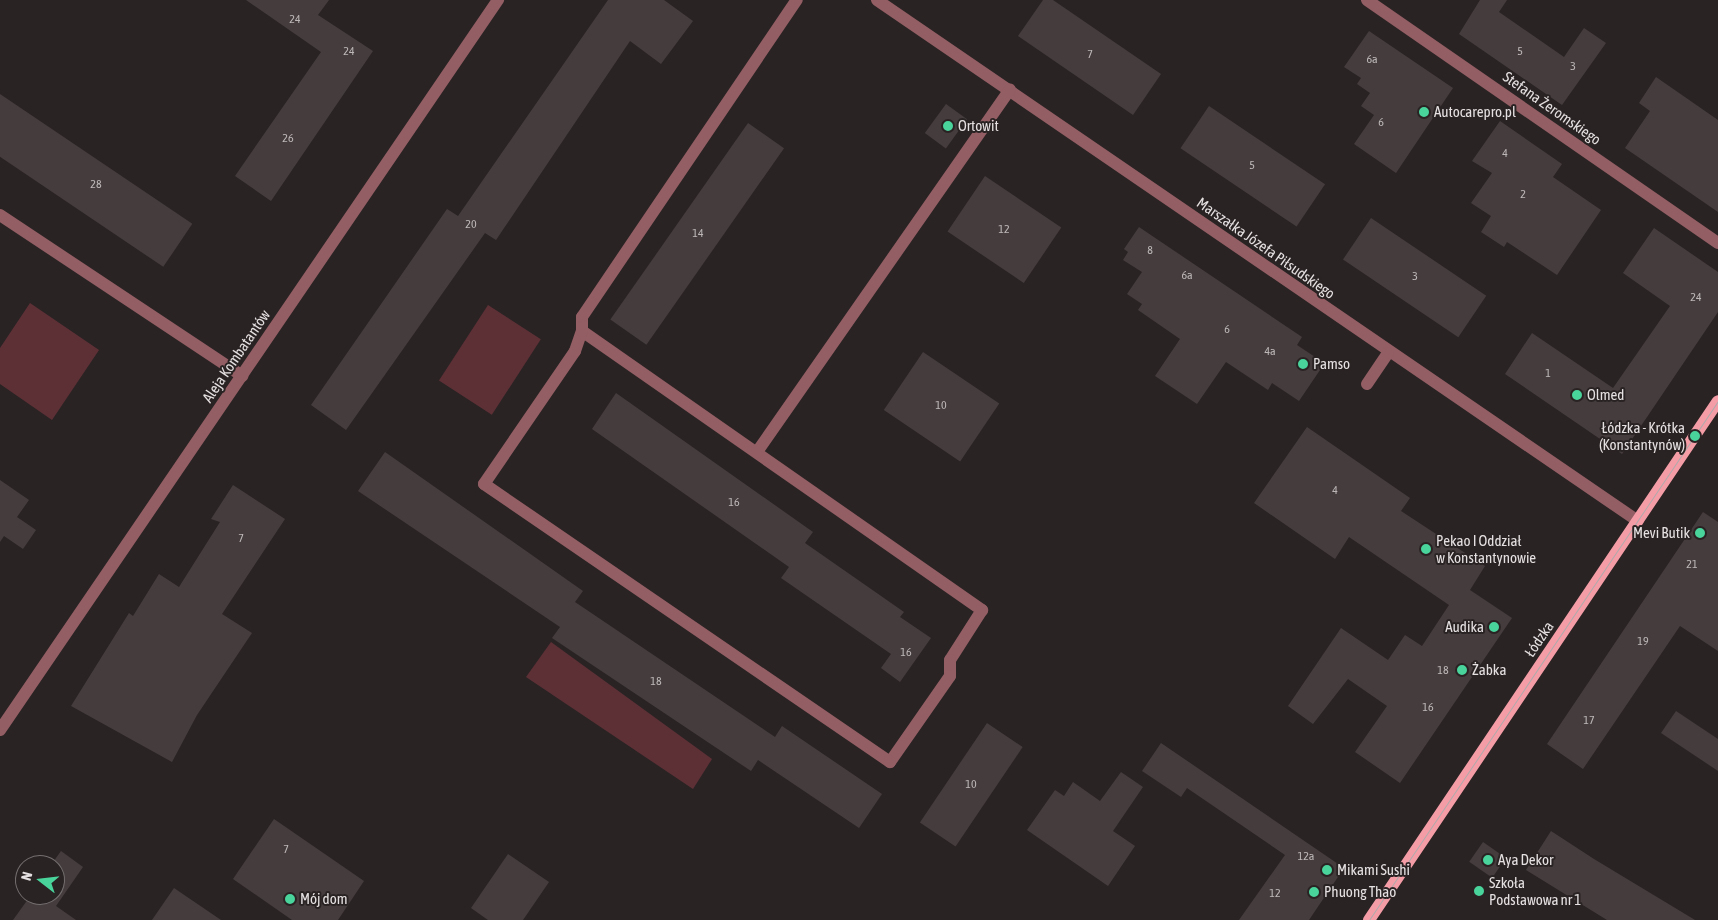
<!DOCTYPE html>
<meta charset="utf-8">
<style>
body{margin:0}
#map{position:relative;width:1718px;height:920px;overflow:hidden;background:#2a2324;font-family:"Asap Condensed",sans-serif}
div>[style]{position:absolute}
.green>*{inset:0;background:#5d3036;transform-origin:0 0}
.building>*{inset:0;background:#453d3d;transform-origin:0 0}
.minor>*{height:12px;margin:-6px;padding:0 6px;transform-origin:6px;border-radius:6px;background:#935e64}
.major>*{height:12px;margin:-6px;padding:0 6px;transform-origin:6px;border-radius:6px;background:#f59da7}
.tram>*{height:1px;margin:-0.5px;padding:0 0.5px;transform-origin:0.5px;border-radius:0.5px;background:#b0aaab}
.dots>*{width:14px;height:14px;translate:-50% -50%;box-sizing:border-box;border:2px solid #2a2324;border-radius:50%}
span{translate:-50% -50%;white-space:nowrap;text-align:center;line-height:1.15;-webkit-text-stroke:4px #2a2324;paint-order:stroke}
.number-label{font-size:12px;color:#bdb7b8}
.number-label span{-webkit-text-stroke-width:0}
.street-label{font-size:15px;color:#e5e0e1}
.poi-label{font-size:15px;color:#e5e0e1}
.left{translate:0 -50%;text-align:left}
.right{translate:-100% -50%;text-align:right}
.north{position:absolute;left:15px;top:855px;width:50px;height:50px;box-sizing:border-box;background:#2a2324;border:1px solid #756f70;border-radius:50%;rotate:286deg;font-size:14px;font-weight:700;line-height:20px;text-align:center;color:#e5e0e1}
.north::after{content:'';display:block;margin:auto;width:18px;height:22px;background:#49d49c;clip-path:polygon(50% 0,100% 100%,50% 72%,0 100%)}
</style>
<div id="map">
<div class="green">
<div style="clip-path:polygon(30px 303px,99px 350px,52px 420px,0 384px,0 348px)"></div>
<div style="left:488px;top:305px;width:63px;height:90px;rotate:33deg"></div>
<div style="clip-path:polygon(551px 642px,712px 759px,693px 789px,526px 677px)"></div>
</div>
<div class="building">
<div style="clip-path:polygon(246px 0,329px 0,318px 15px,373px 51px,271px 201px,235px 176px,321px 52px)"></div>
<div style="clip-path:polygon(608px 0,664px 0,693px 21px,661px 64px,630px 41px,496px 240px,485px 233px,346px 430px,311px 405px,447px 209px,458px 216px)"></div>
<div style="clip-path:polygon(1043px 0,1053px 0,1161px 74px,1133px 115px,1018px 36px)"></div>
<div style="clip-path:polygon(1480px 0,1507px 0,1499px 12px,1564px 57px,1584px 28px,1606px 43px,1562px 105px,1459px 34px)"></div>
<div style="clip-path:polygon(1369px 31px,1453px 88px,1396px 173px,1354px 144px,1374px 115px,1361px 106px,1370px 93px,1357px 84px,1361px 78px,1344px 67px)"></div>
<div style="clip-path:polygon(1656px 77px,1718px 120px,1718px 212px,1625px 148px,1650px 111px,1639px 103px)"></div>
<div style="left:0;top:94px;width:232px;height:52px;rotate:34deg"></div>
<div style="left:946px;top:104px;width:26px;height:36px;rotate:36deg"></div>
<div style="left:1209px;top:106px;width:140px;height:51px;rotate:34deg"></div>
<div style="clip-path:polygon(1500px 121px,1562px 164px,1553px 177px,1601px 210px,1557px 275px,1507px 242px,1504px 247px,1481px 232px,1491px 216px,1471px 203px,1492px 173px,1472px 161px)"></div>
<div style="left:748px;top:123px;width:44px;height:240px;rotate:35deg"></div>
<div style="left:985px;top:176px;width:92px;height:67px;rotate:34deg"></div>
<div style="left:1371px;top:218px;width:139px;height:50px;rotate:34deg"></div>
<div style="clip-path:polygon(1139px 227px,1302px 337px,1297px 345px,1318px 359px,1320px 370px,1299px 401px,1272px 383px,1268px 390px,1226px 362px,1197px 404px,1155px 376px,1180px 339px,1138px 310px,1142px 304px,1127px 294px,1142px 272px,1123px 260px,1128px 252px,1124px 249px)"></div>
<div style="clip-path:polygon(1654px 228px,1718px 272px,1718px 312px,1622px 454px,1505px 374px,1532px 333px,1613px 388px,1670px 306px,1623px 273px)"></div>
<div style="left:923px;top:352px;width:92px;height:70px;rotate:34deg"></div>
<div style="clip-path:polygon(616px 393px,813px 532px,805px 543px,904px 612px,900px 617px,931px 638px,900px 682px,881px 668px,891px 654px,781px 578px,789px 567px,592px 429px)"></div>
<div style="clip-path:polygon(1307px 427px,1410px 498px,1401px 511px,1485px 566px,1470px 590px,1512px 618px,1400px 783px,1355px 752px,1387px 706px,1348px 679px,1313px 724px,1288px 706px,1341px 628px,1388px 660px,1405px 635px,1422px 646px,1449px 605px,1349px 537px,1335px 559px,1254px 503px)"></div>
<div style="clip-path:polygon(385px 452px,583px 591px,575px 602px,775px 737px,782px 726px,882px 794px,859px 828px,758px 760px,751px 771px,552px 638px,560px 627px,358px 491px)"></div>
<div style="clip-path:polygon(0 480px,29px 500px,17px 517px,36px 530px,23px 549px,4px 536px,0 542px)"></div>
<div style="clip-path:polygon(233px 485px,285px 519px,222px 614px,252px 633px,197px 715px,172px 762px,71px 706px,129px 613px,133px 616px,159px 574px,179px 587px,220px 522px,211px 519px)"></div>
<div style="clip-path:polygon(1703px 512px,1718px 522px,1718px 651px,1680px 626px,1583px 769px,1547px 744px)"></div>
<div style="clip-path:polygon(1676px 711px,1718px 739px,1718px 771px,1661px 733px)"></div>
<div style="left:987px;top:723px;width:43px;height:120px;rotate:34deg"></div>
<div style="clip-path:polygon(1161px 743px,1344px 868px,1309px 920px,1239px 920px,1285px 855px,1187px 788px,1181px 797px,1142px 771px)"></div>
<div style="clip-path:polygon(1121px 772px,1143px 787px,1113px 831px,1135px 846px,1108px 886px,1027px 830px,1055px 790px,1064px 796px,1073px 782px,1100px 801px)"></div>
<div style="clip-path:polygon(274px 819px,364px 881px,338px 920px,292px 920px,233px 879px)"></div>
<div style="clip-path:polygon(1551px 831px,1594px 859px,1695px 920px,1607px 920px,1526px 870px)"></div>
<div style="left:1483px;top:842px;width:28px;height:24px;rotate:35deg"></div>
<div style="clip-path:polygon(61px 851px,83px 867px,56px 906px,76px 920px,13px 920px,31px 895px,55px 895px,55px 865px,51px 865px)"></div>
<div style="clip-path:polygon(508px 854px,549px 882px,523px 920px,488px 920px,471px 908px)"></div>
<div style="clip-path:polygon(174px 888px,221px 920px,152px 920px)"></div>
</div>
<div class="minor">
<div style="left:877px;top:0;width:922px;rotate:34.4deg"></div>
<div style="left:1367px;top:0;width:427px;rotate:34.7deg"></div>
<div style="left:0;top:215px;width:291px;rotate:33.6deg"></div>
<div style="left:582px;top:331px;width:488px;rotate:34.9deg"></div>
<div style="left:982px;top:610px;width:59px;rotate:122.6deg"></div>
<div style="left:950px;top:660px;width:16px;rotate:90deg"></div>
<div style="left:950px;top:676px;width:105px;rotate:124.9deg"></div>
<div style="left:890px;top:762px;width:492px;rotate:-145.6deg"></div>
<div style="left:484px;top:484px;width:161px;rotate:-55.6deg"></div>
<div style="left:575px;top:351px;width:21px;rotate:-71deg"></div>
<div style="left:582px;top:331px;width:14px;rotate:-90deg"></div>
<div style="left:582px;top:317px;width:383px;rotate:-55.9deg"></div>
<div style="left:1367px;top:384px;width:37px;rotate:-56deg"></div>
<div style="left:757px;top:452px;width:442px;rotate:-55.1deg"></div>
<div style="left:0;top:730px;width:884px;rotate:-55.7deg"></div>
</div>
<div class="major">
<div style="left:1369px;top:920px;width:625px;rotate:-56.08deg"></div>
</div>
<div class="tram">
<div style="left:1369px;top:920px;width:625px;rotate:-56.08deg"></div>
</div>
<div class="dots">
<div style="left:1424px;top:112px;background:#49d49c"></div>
<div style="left:948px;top:126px;background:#49d49c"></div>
<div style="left:1303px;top:364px;background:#49d49c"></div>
<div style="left:1577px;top:395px;background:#49d49c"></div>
<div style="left:1695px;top:436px;background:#49d49c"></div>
<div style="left:1700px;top:533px;background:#49d49c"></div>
<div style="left:1426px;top:549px;background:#49d49c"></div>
<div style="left:1494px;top:627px;background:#49d49c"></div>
<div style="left:1462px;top:670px;background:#49d49c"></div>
<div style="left:1488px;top:860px;background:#49d49c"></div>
<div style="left:1327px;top:870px;background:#49d49c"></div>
<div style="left:1479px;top:891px;background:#49d49c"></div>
<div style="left:1314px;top:892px;background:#49d49c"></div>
<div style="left:290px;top:899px;background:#49d49c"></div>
</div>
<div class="number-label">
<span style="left:295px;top:20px">24</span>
<span style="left:349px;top:52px">24</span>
<span style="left:1520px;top:52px">5</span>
<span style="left:1090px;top:55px">7</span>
<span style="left:1372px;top:60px">6a</span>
<span style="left:1573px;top:67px">3</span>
<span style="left:1381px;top:123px">6</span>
<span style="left:288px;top:139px">26</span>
<span style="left:1505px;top:154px">4</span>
<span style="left:1252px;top:166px">5</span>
<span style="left:96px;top:185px">28</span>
<span style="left:1523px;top:195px">2</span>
<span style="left:471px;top:225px">20</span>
<span style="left:1004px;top:230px">12</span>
<span style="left:698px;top:234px">14</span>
<span style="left:1150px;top:251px">8</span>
<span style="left:1187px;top:276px">6a</span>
<span style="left:1415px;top:277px">3</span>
<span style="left:1696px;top:298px">24</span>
<span style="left:1227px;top:330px">6</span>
<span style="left:1270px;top:352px">4a</span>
<span style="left:1548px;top:374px">1</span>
<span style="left:941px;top:406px">10</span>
<span style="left:1335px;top:491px">4</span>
<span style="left:734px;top:503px">16</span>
<span style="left:241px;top:539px">7</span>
<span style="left:1692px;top:565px">21</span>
<span style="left:1643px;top:642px">19</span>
<span style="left:906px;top:653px">16</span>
<span style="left:1443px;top:671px">18</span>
<span style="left:656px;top:682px">18</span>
<span style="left:1428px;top:708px">16</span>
<span style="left:1589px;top:721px">17</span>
<span style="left:971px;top:785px">10</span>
<span style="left:286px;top:850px">7</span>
<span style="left:1306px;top:857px">12a</span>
<span style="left:1275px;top:894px">12</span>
</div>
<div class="street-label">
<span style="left:1552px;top:108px;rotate:35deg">Stefana Żeromskiego</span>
<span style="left:1266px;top:248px;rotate:35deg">Marszałka Józefa Piłsudskiego</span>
<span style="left:236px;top:356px;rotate:-56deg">Aleja Kombatantów</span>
<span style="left:1539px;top:639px;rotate:-56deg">Łódzka</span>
</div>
<div class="poi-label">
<span class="left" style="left:1434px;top:112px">Autocarepro.pl</span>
<span class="left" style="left:958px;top:126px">Ortowit</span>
<span class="left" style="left:1313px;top:364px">Pamso</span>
<span class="left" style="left:1587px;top:395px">Olmed</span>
<span class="right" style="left:1685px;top:436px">Łódzka - Krótka<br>(Konstantynów)</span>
<span class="right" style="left:1690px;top:533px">Mevi Butik</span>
<span class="left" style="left:1436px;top:549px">Pekao I Oddział<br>w Konstantynowie</span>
<span class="right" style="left:1484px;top:627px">Audika</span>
<span class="left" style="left:1472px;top:670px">Żabka</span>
<span class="left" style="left:1498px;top:860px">Aya Dekor</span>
<span class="left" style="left:1337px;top:870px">Mikami Sushi</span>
<span class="left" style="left:1489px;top:891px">Szkoła<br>Podstawowa nr 1</span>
<span class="left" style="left:1324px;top:892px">Phuong Thao</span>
<span class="left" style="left:300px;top:899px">Mój dom</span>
</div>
<div class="north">N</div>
</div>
